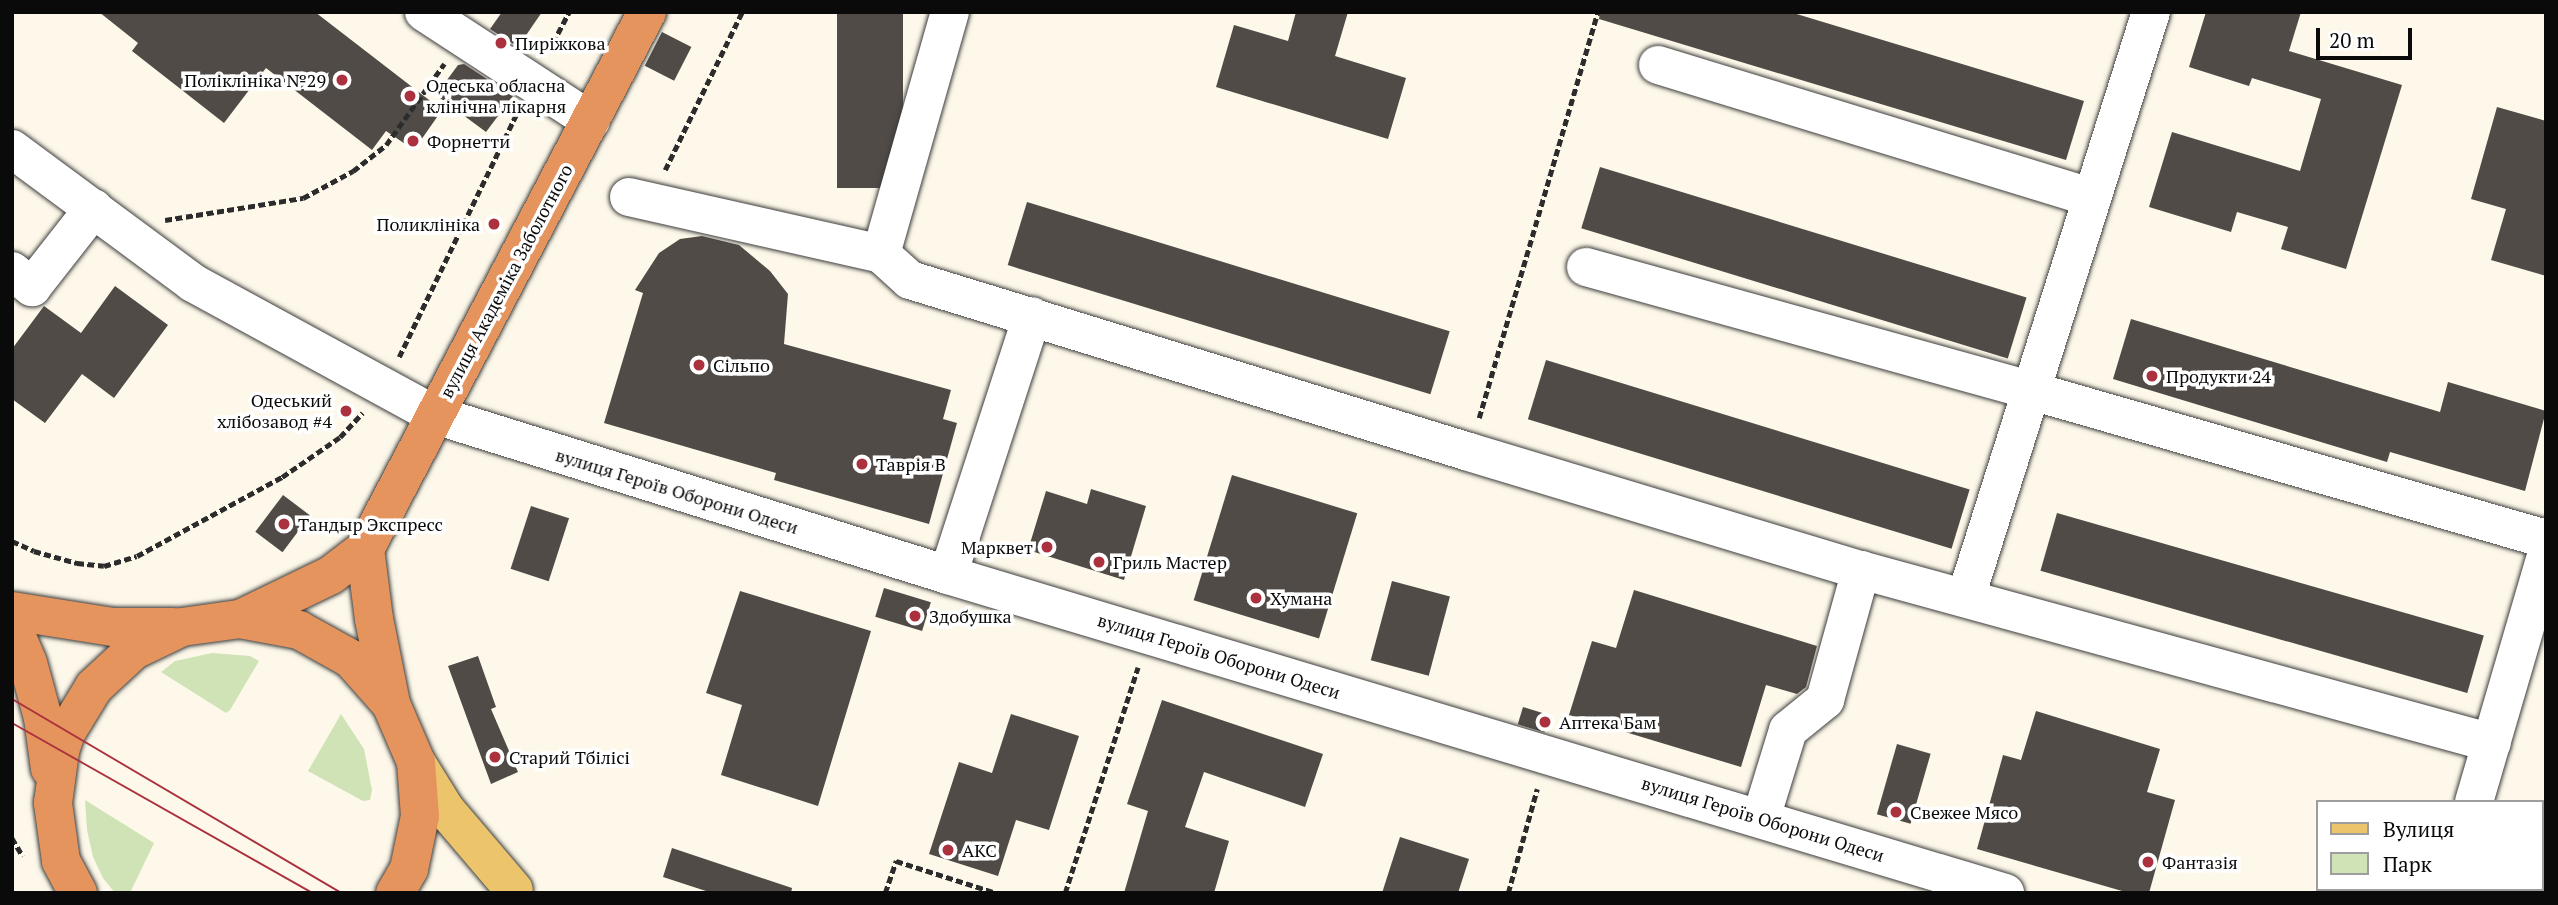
<!DOCTYPE html>
<meta charset="utf-8">
<style>
body{margin:0}
#map{position:relative;width:2558px;height:905px;overflow:hidden;background:#fdf8e9;font-family:"PT Serif",serif}
div>[style]{position:absolute}
.green>*{inset:0;background:#d0e3b7}
.building>*{inset:0;background:#514b47;transform-origin:0 0}
.path>*{height:4.5px;margin-top:-2.25px;transform-origin:0;background:repeating-linear-gradient(90deg,#2c2c2c 0 7px,transparent 0 10.5px)}
.roads{filter:drop-shadow(0 0 2px #3d3d3d) drop-shadow(0 0 2px #3d3d3d)}
.minor>*{height:38px;margin:-19px;padding:0 19px;transform-origin:19px;border-radius:19px;background:#fff}
.major>*{height:38px;margin:-19px;padding:0 19px;transform-origin:19px;border-radius:19px;background:#ebc46b}
.highway>*{height:38px;margin:-19px;padding:0 19px;transform-origin:19px;border-radius:19px;background:#e5945e}
.tram>*{height:2px;margin:-1px;padding:0 1px;transform-origin:1px;border-radius:1px;background:#ab313e}
.dots>*{width:19px;height:19px;translate:-50% -50%;box-sizing:border-box;border:4px solid #fff;border-radius:50%}
span{translate:-50% -50%;white-space:nowrap;text-align:center;line-height:1.15;-webkit-text-stroke:7px #fff;paint-order:stroke}
.poi-label{font-size:18px;color:#0a0a0a}
.left{translate:0 -50%;text-align:left}
.right{translate:-100% -50%;text-align:right}
.street-label{font-size:18px;color:#0a0a0a}
.frame{position:absolute;inset:0;border:14px solid #0a0a0a;pointer-events:none}
.legend{position:absolute;left:2316px;top:800px;width:228px;height:91px;box-sizing:border-box;background:#fff;border:2px solid #9d9d9d;margin:0;padding:9px 12px;list-style:none;font-size:21px;color:#0a0a0a}
.legend li{display:flex;align-items:center;gap:14px;height:35px}
.legend b{width:35px;border:2px solid #9d9d9d}
.scale{position:absolute;left:2316px;top:28px;width:96px;height:32px;box-sizing:border-box;border:4px solid #0a0a0a;border-top:0;padding-left:9px;font-size:21px;line-height:24px;white-space:nowrap;color:#0a0a0a;-webkit-text-stroke:5px #fff;paint-order:stroke}
</style>
<div id="map">
<div class="green">
<div style="clip-path:polygon(212px 653px,250px 656px,259px 661px,230px 710px,226px 713px,161px 672px,175px 661px)"></div>
<div style="clip-path:polygon(341px 714px,364px 749px,372px 790px,370px 800px,363px 801px,308px 771px)"></div>
<div style="clip-path:polygon(85px 800px,154px 843px,130px 893px,115px 893px,103px 878px,93px 857px,87px 830px)"></div>
</div>
<div class="building">
<div style="clip-path:polygon(99px 12px,315px 12px,442px 110px,414px 150px,386px 131px,372px 150px,266px 68px,224px 123px,132px 51px,138px 43px)"></div>
<div style="clip-path:polygon(502px 12px,542px 12px,518px 47px,490px 29px)"></div>
<div style="left:837px;top:12px;width:66px;height:176px"></div>
<div style="clip-path:polygon(1296px 12px,1348px 12px,1335px 56px,1406px 78px,1388px 139px,1216px 87px,1234px 25px,1288px 41px)"></div>
<div style="clip-path:polygon(1600px 12px,1790px 12px,2084px 101px,2066px 160px,1599px 19px)"></div>
<div style="clip-path:polygon(2206px 12px,2301px 12px,2289px 51px,2402px 85px,2346px 269px,2281px 249px,2288px 227px,2237px 212px,2231px 232px,2149px 207px,2172px 132px,2300px 171px,2321px 99px,2252px 78px,2249px 86px,2189px 67px)"></div>
<div style="left:662px;top:32px;width:33px;height:38px;rotate:27deg"></div>
<div style="clip-path:polygon(464px 64px,513px 96px,486px 132px,436px 95px,458px 65px)"></div>
<div style="clip-path:polygon(2497px 107px,2546px 121px,2546px 276px,2491px 260px,2506px 209px,2471px 199px)"></div>
<div style="left:1600px;top:167px;width:446px;height:64px;rotate:17deg"></div>
<div style="left:1027px;top:202px;width:442px;height:66px;rotate:17deg"></div>
<div style="clip-path:polygon(702px 236px,739px 245px,770px 271px,788px 294px,784px 344px,951px 390px,943px 419px,957px 423px,929px 524px,774px 480px,776px 473px,604px 423px,643px 293px,635px 290px,659px 253px,680px 239px)"></div>
<div style="clip-path:polygon(115px 286px,168px 325px,114px 398px,82px 374px,45px 423px,12px 399px,12px 349px,44px 306px,81px 333px)"></div>
<div style="clip-path:polygon(2131px 319px,2440px 412px,2448px 382px,2546px 411px,2525px 491px,2390px 452px,2387px 462px,2113px 379px)"></div>
<div style="left:1546px;top:360px;width:443px;height:62px;rotate:17deg"></div>
<div style="left:1232px;top:475px;width:131px;height:131px;rotate:17deg"></div>
<div style="clip-path:polygon(1091px 489px,1146px 506px,1124px 580px,1028px 550px,1046px 491px,1087px 504px)"></div>
<div style="left:283px;top:495px;width:34px;height:46px;rotate:37deg"></div>
<div style="left:531px;top:506px;width:40px;height:66px;rotate:18deg"></div>
<div style="left:2057px;top:513px;width:444px;height:60px;rotate:16deg"></div>
<div style="left:1392px;top:581px;width:60px;height:82px;rotate:15deg"></div>
<div style="left:884px;top:588px;width:49px;height:30px;rotate:17deg"></div>
<div style="clip-path:polygon(1634px 590px,1817px 646px,1806px 687px,1797px 694px,1766px 685px,1741px 767px,1569px 715px,1592px 641px,1616px 648px)"></div>
<div style="clip-path:polygon(740px 591px,871px 631px,818px 806px,721px 775px,742px 705px,706px 693px)"></div>
<div style="clip-path:polygon(478px 656px,496px 707px,491px 709px,518px 772px,491px 784px,448px 666px)"></div>
<div style="clip-path:polygon(1162px 700px,1323px 754px,1305px 807px,1204px 772px,1185px 827px,1229px 841px,1214px 893px,1124px 893px,1148px 811px,1127px 804px)"></div>
<div style="left:1523px;top:707px;width:28px;height:18px;rotate:17deg"></div>
<div style="clip-path:polygon(2036px 711px,2160px 749px,2147px 792px,2175px 800px,2149px 893px,2129px 893px,1977px 849px,2003px 755px,2021px 760px)"></div>
<div style="clip-path:polygon(1011px 714px,1079px 736px,1049px 830px,1016px 820px,998px 876px,929px 854px,959px 762px,992px 773px)"></div>
<div style="left:1897px;top:744px;width:35px;height:73px;rotate:16deg"></div>
<div style="clip-path:polygon(1400px 837px,1469px 859px,1458px 893px,1382px 893px)"></div>
<div style="clip-path:polygon(672px 848px,792px 888px,791px 893px,712px 893px,663px 877px)"></div>
</div>
<div class="path">
<div style="left:548px;top:52px;width:45px;rotate:-62.3deg"></div>
<div style="left:665px;top:170px;width:176px;rotate:-64deg"></div>
<div style="left:165px;top:220px;width:140px;rotate:-9.1deg"></div>
<div style="left:303px;top:198px;width:57px;rotate:-28.4deg"></div>
<div style="left:353px;top:171px;width:42px;rotate:-38.2deg"></div>
<div style="left:386px;top:145px;width:100px;rotate:-54.4deg"></div>
<div style="left:399px;top:357px;width:271px;rotate:-64.2deg"></div>
<div style="left:1479px;top:418px;width:423px;rotate:-73.7deg"></div>
<div style="left:12px;top:541px;width:24px;rotate:24deg"></div>
<div style="left:34px;top:551px;width:45px;rotate:15.6deg"></div>
<div style="left:77px;top:563px;width:27px;rotate:6deg"></div>
<div style="left:104px;top:566px;width:34px;rotate:-17deg"></div>
<div style="left:137px;top:556px;width:165px;rotate:-28.6deg"></div>
<div style="left:282px;top:477px;width:70px;rotate:-34.6deg"></div>
<div style="left:340px;top:437px;width:33px;rotate:-47deg"></div>
<div style="left:12px;top:838px;width:21px;rotate:59deg"></div>
<div style="left:885px;top:893px;width:34px;rotate:-71deg"></div>
<div style="left:896px;top:861px;width:105px;rotate:17.7deg"></div>
<div style="left:1065px;top:893px;width:237px;rotate:-72.1deg"></div>
<div style="left:1508px;top:893px;width:108px;rotate:-74.4deg"></div>
</div>
<div class="roads">
<div class="minor">
<div style="left:424px;top:12px;width:199px;rotate:33.1deg"></div>
<div style="left:1658px;top:65px;width:454px;rotate:17deg"></div>
<div style="left:12px;top:149px;width:225px;rotate:36.5deg"></div>
<div style="left:193px;top:283px;width:276px;rotate:28.6deg"></div>
<div style="left:435px;top:415px;width:537px;rotate:17.32deg"></div>
<div style="left:948px;top:575px;width:1104px;rotate:16.74deg"></div>
<div style="left:629px;top:197px;width:258px;rotate:12.7deg"></div>
<div style="left:881px;top:254px;width:39px;rotate:42deg"></div>
<div style="left:910px;top:280px;width:585px;rotate:17.1deg"></div>
<div style="left:1469px;top:452px;width:409px;rotate:16.8deg"></div>
<div style="left:1861px;top:570px;width:654px;rotate:15.33deg"></div>
<div style="left:881px;top:254px;width:252px;rotate:-74.1deg"></div>
<div style="left:1586px;top:267px;width:463px;rotate:15.5deg"></div>
<div style="left:2032px;top:391px;width:535px;rotate:16.06deg"></div>
<div style="left:12px;top:271px;width:26px;rotate:39deg"></div>
<div style="left:32px;top:287px;width:100px;rotate:-51.9deg"></div>
<div style="left:948px;top:575px;width:272px;rotate:-72deg"></div>
<div style="left:1966px;top:597px;width:614px;rotate:-72.45deg"></div>
<div style="left:2474px;top:802px;width:256px;rotate:-73.7deg"></div>
<div style="left:1761px;top:818px;width:92px;rotate:-72.9deg"></div>
<div style="left:1788px;top:730px;width:48px;rotate:-39deg"></div>
<div style="left:1825px;top:700px;width:135px;rotate:-74.5deg"></div>
<div style="left:2542px;top:863px;width:4px;rotate:14deg"></div>
<div style="left:2448px;top:893px;width:4px;rotate:-76deg"></div>
</div>
<div class="major">
<div style="left:416px;top:762px;width:55px;rotate:58.3deg"></div>
<div style="left:445px;top:809px;width:106px;rotate:49.6deg"></div>
</div>
<div class="highway">
<div style="left:365px;top:549px;width:71px;rotate:82.7deg"></div>
<div style="left:374px;top:619px;width:86px;rotate:78.6deg"></div>
<div style="left:12px;top:611px;width:102px;rotate:9deg"></div>
<div style="left:113px;top:627px;width:60px"></div>
<div style="left:240px;top:619px;width:101px;rotate:-25.8deg"></div>
<div style="left:331px;top:575px;width:43px;rotate:-37.4deg"></div>
<div style="left:365px;top:549px;width:607px;rotate:-62.29deg"></div>
<div style="left:12px;top:625px;width:41px;rotate:67.2deg"></div>
<div style="left:28px;top:663px;width:57px;rotate:74.7deg"></div>
<div style="left:43px;top:718px;width:51px;rotate:82.2deg"></div>
<div style="left:78px;top:893px;width:36px;rotate:-118deg"></div>
<div style="left:61px;top:861px;width:59px;rotate:-97.9deg"></div>
<div style="left:53px;top:803px;width:52px;rotate:-82.3deg"></div>
<div style="left:60px;top:751px;width:19px;rotate:-72deg"></div>
<div style="left:66px;top:733px;width:54px;rotate:-58.7deg"></div>
<div style="left:94px;top:687px;width:54px;rotate:-42.8deg"></div>
<div style="left:134px;top:650px;width:53px;rotate:-25.6deg"></div>
<div style="left:182px;top:627px;width:59px;rotate:-7.9deg"></div>
<div style="left:240px;top:619px;width:60px;rotate:10.6deg"></div>
<div style="left:299px;top:630px;width:60px;rotate:29.1deg"></div>
<div style="left:351px;top:659px;width:60px;rotate:48.4deg"></div>
<div style="left:391px;top:704px;width:63px;rotate:66.7deg"></div>
<div style="left:416px;top:762px;width:54px;rotate:85.8deg"></div>
<div style="left:420px;top:816px;width:54px;rotate:101.7deg"></div>
<div style="left:409px;top:869px;width:28px;rotate:120deg"></div>
</div>
</div>
<div class="tram">
<div style="left:12px;top:699px;width:383px;rotate:30.5deg"></div>
<div style="left:12px;top:723px;width:345px;rotate:29.5deg"></div>
</div>
<div class="dots">
<div style="left:501px;top:43px;background:#ab313e"></div>
<div style="left:342px;top:80px;background:#ab313e"></div>
<div style="left:410px;top:96px;background:#ab313e"></div>
<div style="left:413px;top:141px;background:#ab313e"></div>
<div style="left:494px;top:224px;background:#ab313e"></div>
<div style="left:699px;top:365px;background:#ab313e"></div>
<div style="left:2152px;top:376px;background:#ab313e"></div>
<div style="left:346px;top:411px;background:#ab313e"></div>
<div style="left:862px;top:464px;background:#ab313e"></div>
<div style="left:284px;top:524px;background:#ab313e"></div>
<div style="left:1047px;top:547px;background:#ab313e"></div>
<div style="left:1099px;top:562px;background:#ab313e"></div>
<div style="left:1256px;top:598px;background:#ab313e"></div>
<div style="left:915px;top:616px;background:#ab313e"></div>
<div style="left:1545px;top:722px;background:#ab313e"></div>
<div style="left:495px;top:757px;background:#ab313e"></div>
<div style="left:1896px;top:812px;background:#ab313e"></div>
<div style="left:948px;top:850px;background:#ab313e"></div>
<div style="left:2148px;top:862px;background:#ab313e"></div>
</div>
<div class="poi-label">
<span class="left" style="left:515px;top:43px">Пиріжкова</span>
<span class="right" style="left:326px;top:80px">Поліклініка №29</span>
<span class="left" style="left:426px;top:96px">Одеська обласна<br>клінічна лікарня</span>
<span class="left" style="left:427px;top:141px">Форнетти</span>
<span class="right" style="left:480px;top:224px">Поликлініка</span>
<span class="left" style="left:713px;top:365px">Сільпо</span>
<span class="left" style="left:2166px;top:376px">Продукти 24</span>
<span class="right" style="left:332px;top:411px">Одеський<br>хлібозавод #4</span>
<span class="left" style="left:876px;top:464px">Таврія В</span>
<span class="left" style="left:298px;top:524px">Тандыр Экспресс</span>
<span class="right" style="left:1033px;top:547px">Марквет</span>
<span class="left" style="left:1113px;top:562px">Гриль Мастер</span>
<span class="left" style="left:1270px;top:598px">Хумана</span>
<span class="left" style="left:929px;top:616px">Здобушка</span>
<span class="left" style="left:1559px;top:722px">Аптека Бам</span>
<span class="left" style="left:509px;top:757px">Старий Тбілісі</span>
<span class="left" style="left:1910px;top:812px">Свежее Мясо</span>
<span class="left" style="left:962px;top:850px">АКС</span>
<span class="left" style="left:2162px;top:862px">Фантазія</span>
</div>
<div class="street-label">
<span style="left:506px;top:281px;rotate:-62deg">вулиця Академіка Заболотного</span>
<span style="left:677px;top:491px;rotate:17deg">вулиця Героїв Оборони Одеси</span>
<span style="left:1219px;top:656px;rotate:17deg">вулиця Героїв Оборони Одеси</span>
<span style="left:1763px;top:819px;rotate:17deg">вулиця Героїв Оборони Одеси</span>
</div>
<div class="frame"></div>
<ul class="legend">
<li><b style="height:9px;background:#ebc46b"></b>Вулиця</li>
<li><b style="height:19px;background:#d0e3b7"></b>Парк</li>
</ul>
<div class="scale">20 m</div>
</div>
